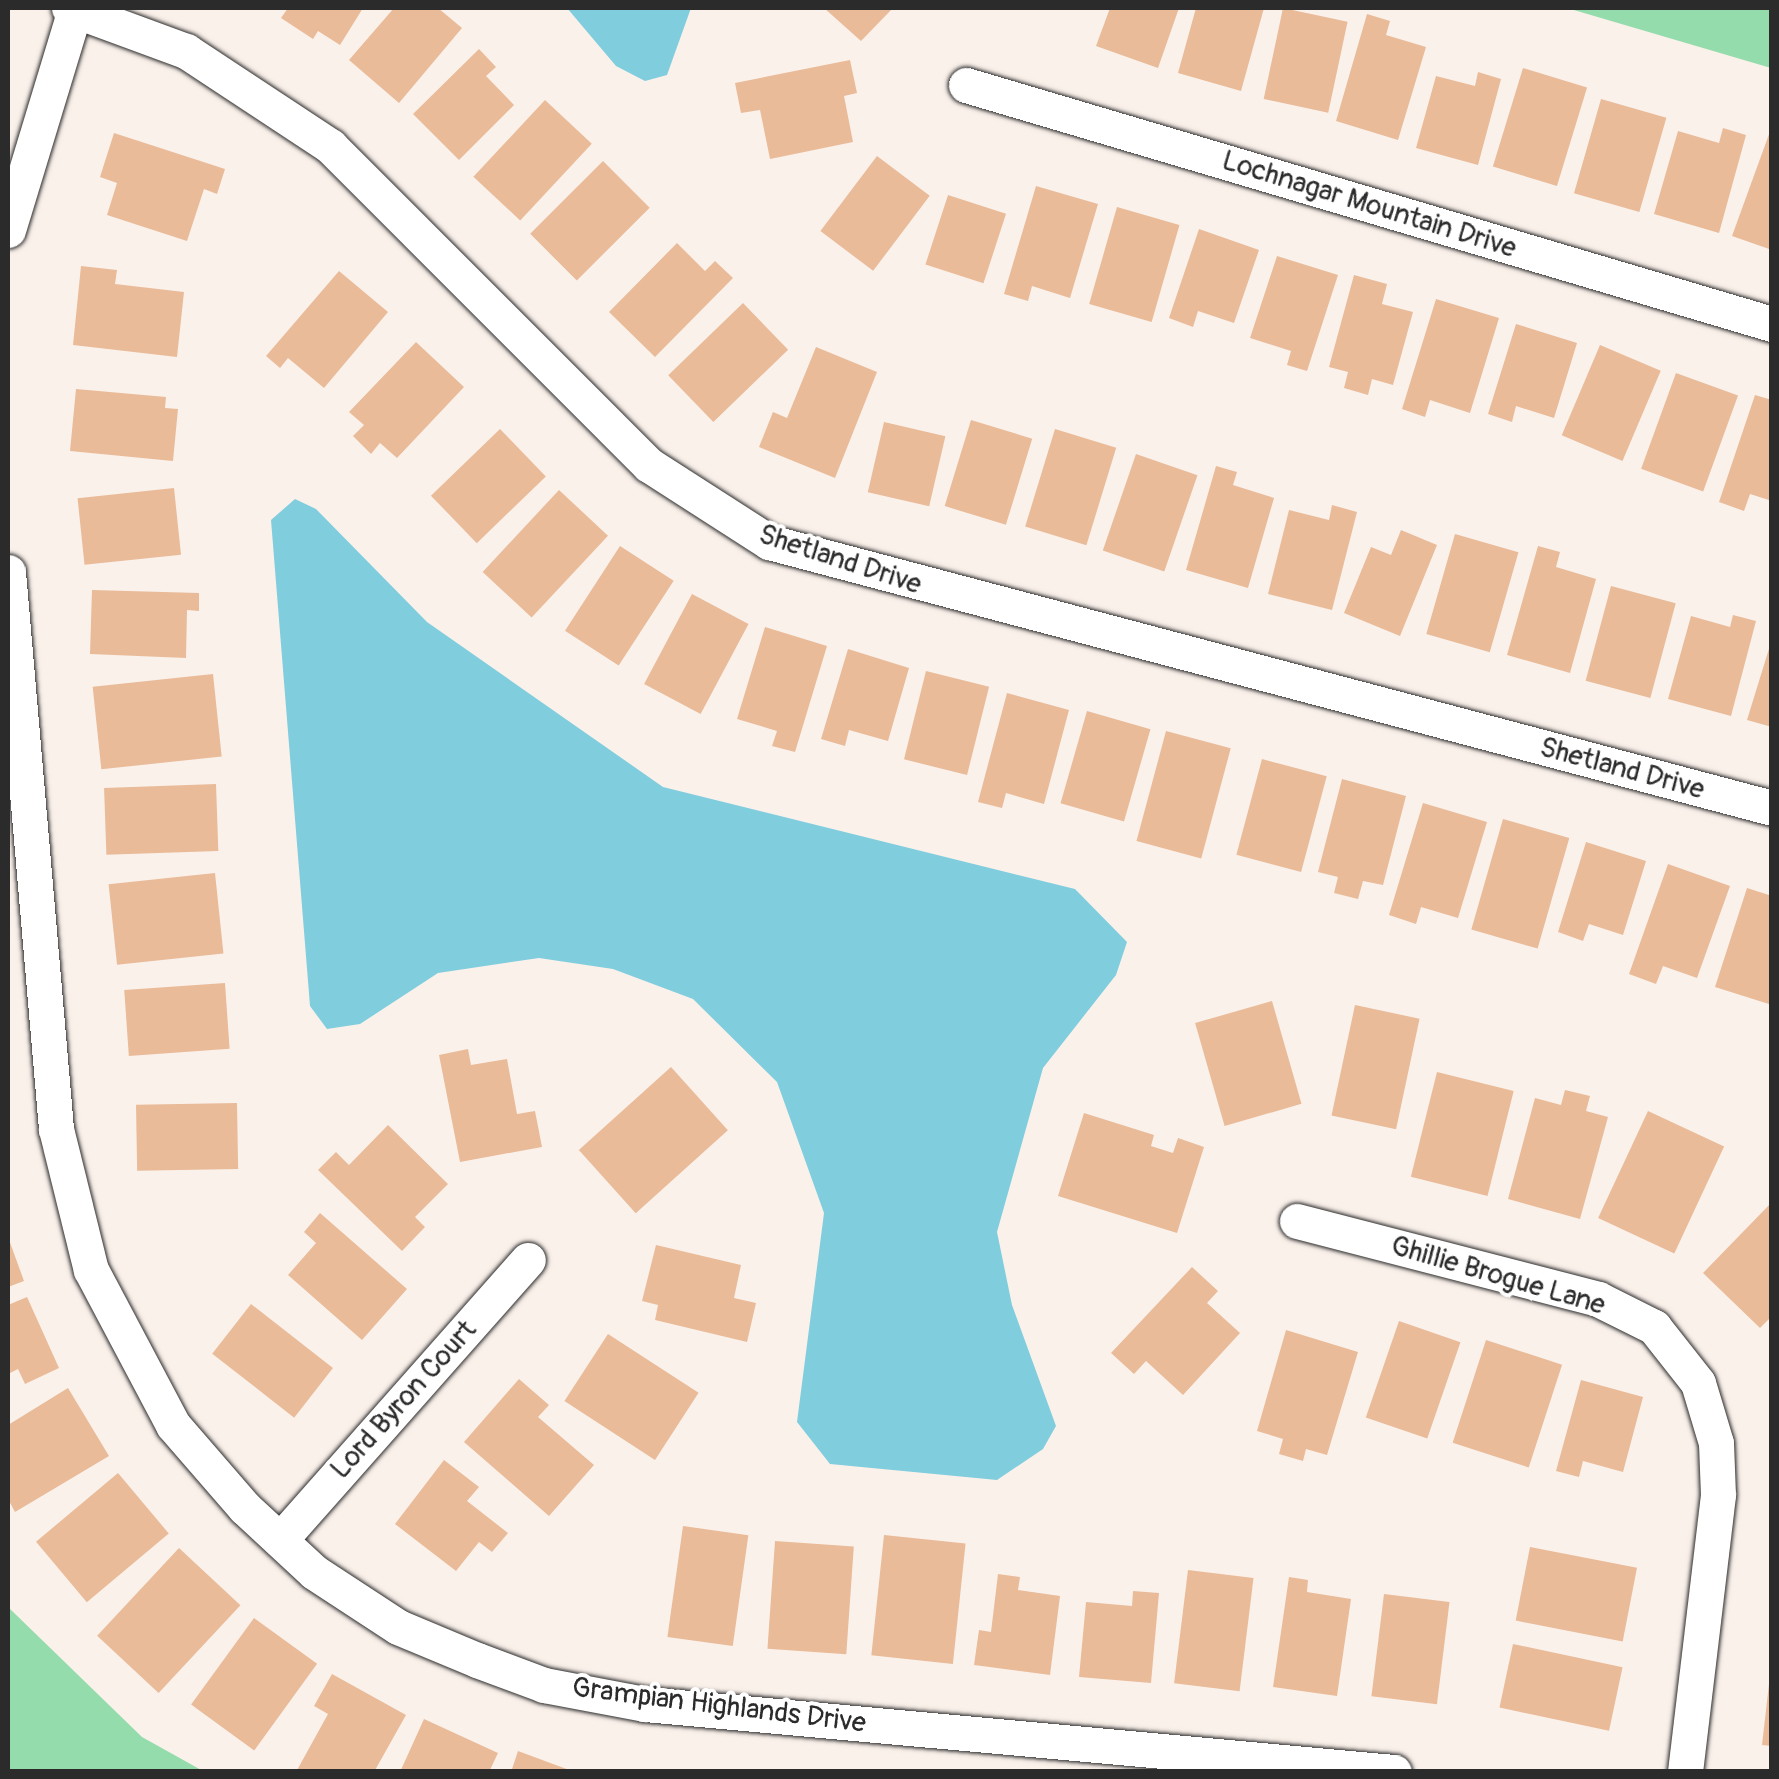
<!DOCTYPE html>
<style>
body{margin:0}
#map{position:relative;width:1779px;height:1779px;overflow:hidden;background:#fbf1eb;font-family:Pangolin,sans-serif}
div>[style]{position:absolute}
.green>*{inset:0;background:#94dcab}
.water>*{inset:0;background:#80cdde}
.building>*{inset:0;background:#e9bb99;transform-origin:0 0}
.roads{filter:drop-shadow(0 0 2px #2b2b2b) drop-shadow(0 0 2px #2b2b2b)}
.minor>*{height:35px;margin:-17.5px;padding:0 17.5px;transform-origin:17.5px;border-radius:17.5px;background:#fff}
span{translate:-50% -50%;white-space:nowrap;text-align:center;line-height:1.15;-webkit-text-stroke:8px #fff;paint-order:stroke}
.street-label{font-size:28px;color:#2b2b2b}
.frame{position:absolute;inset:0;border:10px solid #2b2b2b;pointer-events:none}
</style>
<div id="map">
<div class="green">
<div style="clip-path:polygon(1567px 8px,1771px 8px,1771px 68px)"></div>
<div style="clip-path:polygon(8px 1607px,142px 1737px,203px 1771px,8px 1771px)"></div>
</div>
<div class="water">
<div style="clip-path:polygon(567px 8px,691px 8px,667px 75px,645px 81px,616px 66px)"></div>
<div style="clip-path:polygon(295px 499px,316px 509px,427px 622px,663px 787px,1075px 889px,1127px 942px,1116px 975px,1043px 1068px,997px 1232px,1012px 1305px,1056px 1426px,1043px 1449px,997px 1480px,830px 1464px,797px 1422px,824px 1213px,777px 1082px,693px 999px,613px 969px,539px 958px,438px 973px,360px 1024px,327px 1029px,310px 1006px,271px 520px)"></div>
</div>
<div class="building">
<div style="clip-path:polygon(288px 8px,363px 8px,340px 45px,318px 31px,313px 39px,281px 18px)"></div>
<div style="clip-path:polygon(394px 8px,438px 8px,462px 28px,399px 103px,349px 60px)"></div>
<div style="clip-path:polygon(824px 8px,893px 8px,861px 41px)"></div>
<div style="clip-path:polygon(1110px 8px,1179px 8px,1158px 68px,1096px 46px)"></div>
<div style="clip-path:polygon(1196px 8px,1264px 8px,1241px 91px,1178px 73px)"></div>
<div style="left:1283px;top:8px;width:66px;height:93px;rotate:12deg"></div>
<div style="clip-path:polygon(1367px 14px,1390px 21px,1386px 35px,1426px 47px,1398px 140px,1336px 121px)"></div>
<div style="clip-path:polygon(479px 49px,496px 67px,486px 76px,514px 105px,459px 160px,413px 114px)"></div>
<div style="clip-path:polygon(850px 60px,857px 93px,844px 96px,853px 142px,770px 159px,760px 110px,741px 113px,735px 83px)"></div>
<div style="left:1523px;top:68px;width:67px;height:103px;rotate:17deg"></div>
<div style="clip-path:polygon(1478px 72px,1501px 79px,1478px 165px,1416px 148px,1436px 76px,1475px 86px)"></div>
<div style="left:1601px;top:99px;width:68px;height:98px;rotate:16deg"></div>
<div style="left:545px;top:100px;width:64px;height:105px;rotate:43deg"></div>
<div style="clip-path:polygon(1772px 126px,1772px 250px,1732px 236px)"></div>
<div style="clip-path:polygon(1723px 128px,1746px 135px,1719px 233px,1654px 214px,1678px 131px,1719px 143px)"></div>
<div style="clip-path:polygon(114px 133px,225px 169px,217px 194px,204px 189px,187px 241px,107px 215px,117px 183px,100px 177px)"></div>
<div style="left:877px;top:156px;width:66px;height:94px;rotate:37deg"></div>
<div style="left:603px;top:161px;width:66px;height:103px;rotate:45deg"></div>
<div style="clip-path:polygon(1036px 186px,1098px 204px,1070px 298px,1032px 286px,1028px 301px,1004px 294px)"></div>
<div style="left:948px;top:195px;width:61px;height:73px;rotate:18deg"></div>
<div style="left:1117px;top:207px;width:65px;height:101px;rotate:16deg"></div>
<div style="clip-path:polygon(1199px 229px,1259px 250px,1234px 323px,1198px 311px,1193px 327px,1169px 318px)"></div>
<div style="clip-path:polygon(677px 243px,705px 271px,715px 261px,733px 278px,655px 357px,609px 312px)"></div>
<div style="clip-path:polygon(1277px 256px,1338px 275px,1307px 371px,1287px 365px,1291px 351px,1250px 338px)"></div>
<div style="clip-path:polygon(81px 266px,117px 270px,115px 284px,184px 292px,177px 357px,73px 345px)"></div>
<div style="clip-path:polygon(339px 271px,388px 312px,324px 388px,288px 358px,280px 368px,266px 356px)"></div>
<div style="clip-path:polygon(1354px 275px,1387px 284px,1382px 304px,1413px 312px,1393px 385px,1372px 379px,1368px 395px,1344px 388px,1348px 372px,1329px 367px)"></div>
<div style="clip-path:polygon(1436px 299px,1499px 318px,1470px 413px,1430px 400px,1425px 417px,1402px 409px)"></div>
<div style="left:743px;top:303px;width:65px;height:104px;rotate:46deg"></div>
<div style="clip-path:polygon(1516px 324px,1577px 343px,1554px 418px,1516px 406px,1512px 422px,1488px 414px)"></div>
<div style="clip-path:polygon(416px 342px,464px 387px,397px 458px,380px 443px,371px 454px,353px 436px,364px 425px,349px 412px)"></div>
<div style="left:1600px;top:345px;width:66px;height:98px;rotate:23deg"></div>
<div style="clip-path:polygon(816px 347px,877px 372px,835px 478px,759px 447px,773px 412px,787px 418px)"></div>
<div style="left:1676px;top:373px;width:66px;height:102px;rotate:20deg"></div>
<div style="clip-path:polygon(76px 389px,166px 397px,165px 408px,178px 409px,173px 461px,70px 451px)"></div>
<div style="clip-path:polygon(1755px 395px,1772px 400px,1772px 501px,1750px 494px,1744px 511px,1719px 502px)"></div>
<div style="left:971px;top:420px;width:64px;height:90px;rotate:17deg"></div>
<div style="left:884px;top:422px;width:63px;height:72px;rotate:13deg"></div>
<div style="left:500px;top:429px;width:66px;height:96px;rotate:46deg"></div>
<div style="left:1055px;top:429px;width:64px;height:102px;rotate:17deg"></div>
<div style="left:1136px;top:454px;width:65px;height:102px;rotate:19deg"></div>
<div style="clip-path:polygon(1216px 466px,1237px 472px,1233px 485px,1274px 498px,1248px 588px,1186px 570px)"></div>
<div style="left:174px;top:488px;width:67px;height:97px;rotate:84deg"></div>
<div style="left:559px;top:490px;width:67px;height:112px;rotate:43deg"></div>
<div style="clip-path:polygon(1332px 505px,1357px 512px,1332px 610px,1268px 594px,1289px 510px,1329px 520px)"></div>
<div style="clip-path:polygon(1401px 530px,1437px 545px,1400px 636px,1344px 613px,1371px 547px,1391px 555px)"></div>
<div style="left:1455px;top:534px;width:66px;height:104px;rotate:16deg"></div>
<div style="left:620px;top:546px;width:64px;height:101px;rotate:33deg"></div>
<div style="clip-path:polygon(1538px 546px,1560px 552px,1556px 567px,1596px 579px,1570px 673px,1507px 655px)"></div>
<div style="left:1611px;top:586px;width:67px;height:98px;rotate:15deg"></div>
<div style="clip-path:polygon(92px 590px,199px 593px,199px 611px,187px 610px,186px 658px,90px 654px)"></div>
<div style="left:692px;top:594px;width:64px;height:102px;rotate:28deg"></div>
<div style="clip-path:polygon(1733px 615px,1756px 621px,1731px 716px,1668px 699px,1691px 616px,1730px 627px)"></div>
<div style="clip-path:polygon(765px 627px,827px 646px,795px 752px,772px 746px,777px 731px,737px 719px)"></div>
<div style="clip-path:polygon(1772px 639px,1772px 727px,1747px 720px)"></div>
<div style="clip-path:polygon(848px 649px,909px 668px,888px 741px,849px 730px,845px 746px,821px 739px)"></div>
<div style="left:926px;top:671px;width:65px;height:91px;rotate:14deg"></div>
<div style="left:213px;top:674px;width:83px;height:121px;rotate:84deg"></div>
<div style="clip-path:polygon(1007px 693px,1069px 710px,1044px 804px,1006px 793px,1002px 808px,978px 802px)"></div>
<div style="left:1087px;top:711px;width:66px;height:96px;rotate:16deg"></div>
<div style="left:1166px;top:731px;width:67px;height:114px;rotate:15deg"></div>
<div style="left:1262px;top:759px;width:67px;height:99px;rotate:15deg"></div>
<div style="clip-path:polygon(1342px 779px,1406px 796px,1383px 885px,1363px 881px,1358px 899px,1334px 893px,1338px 877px,1318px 872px)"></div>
<div style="left:216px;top:784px;width:67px;height:112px;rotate:88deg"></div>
<div style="clip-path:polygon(1423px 803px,1487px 822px,1458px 918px,1421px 907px,1416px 924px,1389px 915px)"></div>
<div style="left:1503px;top:819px;width:69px;height:115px;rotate:16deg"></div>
<div style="clip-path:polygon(1586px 842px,1646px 861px,1623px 935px,1589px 924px,1583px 941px,1558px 932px)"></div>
<div style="clip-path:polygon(1668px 864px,1730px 886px,1697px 978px,1663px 966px,1656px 984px,1629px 974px)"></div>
<div style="left:215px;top:873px;width:81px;height:107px;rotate:84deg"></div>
<div style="clip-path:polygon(1747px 888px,1772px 896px,1772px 1005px,1715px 987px)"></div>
<div style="left:225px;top:983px;width:66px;height:101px;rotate:86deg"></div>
<div style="left:1272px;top:1001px;width:107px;height:80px;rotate:74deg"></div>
<div style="left:1355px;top:1005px;width:66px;height:113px;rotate:12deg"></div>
<div style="clip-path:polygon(468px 1049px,471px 1065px,507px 1059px,517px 1114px,535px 1111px,542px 1147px,460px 1162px,439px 1055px)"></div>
<div style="left:671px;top:1067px;width:85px;height:124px;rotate:48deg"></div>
<div style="left:1437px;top:1072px;width:79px;height:108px;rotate:14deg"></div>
<div style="clip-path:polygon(1565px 1090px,1590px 1096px,1586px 1111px,1608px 1117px,1580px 1219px,1508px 1199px,1535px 1098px,1561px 1105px)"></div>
<div style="left:237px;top:1103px;width:66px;height:101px;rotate:89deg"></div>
<div style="left:1648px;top:1111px;width:84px;height:118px;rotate:25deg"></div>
<div style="clip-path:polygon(1084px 1113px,1154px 1135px,1151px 1146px,1173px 1153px,1178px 1138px,1204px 1147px,1177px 1233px,1058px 1196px)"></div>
<div style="clip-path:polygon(388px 1125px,448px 1184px,415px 1217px,425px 1227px,402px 1251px,318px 1170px,336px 1152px,349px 1165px)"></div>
<div style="clip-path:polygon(1772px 1202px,1772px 1316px,1760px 1328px,1703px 1273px)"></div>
<div style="clip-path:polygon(320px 1213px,407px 1289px,362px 1340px,288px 1275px,316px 1243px,304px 1232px)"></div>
<div style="clip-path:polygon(8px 1237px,24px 1281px,8px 1287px)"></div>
<div style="clip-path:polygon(656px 1245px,741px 1265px,734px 1298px,756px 1303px,747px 1342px,655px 1320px,658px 1305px,642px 1301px)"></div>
<div style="clip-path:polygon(1192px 1267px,1218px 1291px,1207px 1303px,1240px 1333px,1183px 1395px,1146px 1361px,1134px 1374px,1111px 1353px)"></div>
<div style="clip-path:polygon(27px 1297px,59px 1368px,25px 1384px,18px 1369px,8px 1374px,8px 1305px)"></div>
<div style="left:251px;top:1304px;width:104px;height:63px;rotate:38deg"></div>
<div style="left:1399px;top:1321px;width:65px;height:102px;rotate:19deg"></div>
<div style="clip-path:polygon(1286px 1330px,1358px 1352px,1327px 1455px,1306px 1449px,1303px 1461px,1279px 1454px,1283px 1439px,1257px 1431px)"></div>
<div style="left:608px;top:1334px;width:108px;height:80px;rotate:33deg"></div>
<div style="left:1486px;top:1340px;width:80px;height:108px;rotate:18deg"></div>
<div style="clip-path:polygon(519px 1379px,549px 1405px,538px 1417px,594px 1465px,549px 1516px,464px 1442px)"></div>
<div style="clip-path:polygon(1581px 1380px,1643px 1397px,1623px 1472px,1583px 1461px,1579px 1477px,1556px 1471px)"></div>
<div style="clip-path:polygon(68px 1388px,109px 1456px,15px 1512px,8px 1499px,8px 1425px)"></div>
<div style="clip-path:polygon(444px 1460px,479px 1487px,467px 1501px,508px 1533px,492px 1552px,479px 1542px,456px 1571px,395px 1524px)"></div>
<div style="left:118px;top:1473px;width:79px;height:107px;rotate:50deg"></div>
<div style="left:683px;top:1526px;width:66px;height:112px;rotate:8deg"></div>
<div style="left:884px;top:1535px;width:82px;height:121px;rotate:6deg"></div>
<div style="left:775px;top:1541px;width:79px;height:108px;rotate:4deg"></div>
<div style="left:1530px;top:1547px;width:109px;height:75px;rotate:11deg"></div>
<div style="left:179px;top:1548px;width:84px;height:120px;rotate:43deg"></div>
<div style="left:1188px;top:1570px;width:66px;height:114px;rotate:7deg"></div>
<div style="clip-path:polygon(998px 1574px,1020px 1577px,1018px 1590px,1060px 1596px,1050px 1675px,974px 1665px,979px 1630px,991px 1632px)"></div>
<div style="clip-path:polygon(1289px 1577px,1308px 1580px,1307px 1592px,1351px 1599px,1337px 1696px,1273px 1687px)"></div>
<div style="clip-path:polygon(1133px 1591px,1159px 1593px,1151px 1683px,1079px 1677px,1086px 1602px,1132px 1606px)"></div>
<div style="left:1384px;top:1594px;width:66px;height:103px;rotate:7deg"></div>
<div style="left:254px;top:1618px;width:78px;height:107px;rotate:36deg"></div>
<div style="left:1513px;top:1644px;width:112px;height:65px;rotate:12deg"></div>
<div style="clip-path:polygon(332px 1674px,406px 1715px,374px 1772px,296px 1772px,328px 1714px,314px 1706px)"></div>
<div style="clip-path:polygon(1769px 1684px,1772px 1684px,1772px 1746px,1762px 1745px)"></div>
<div style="clip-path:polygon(424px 1719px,498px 1753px,489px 1772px,400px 1772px)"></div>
<div style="clip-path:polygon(518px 1751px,572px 1771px,572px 1772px,511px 1772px)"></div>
</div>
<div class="roads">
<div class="minor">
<div style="left:69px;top:8px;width:125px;rotate:20.2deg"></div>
<div style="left:186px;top:51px;width:173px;rotate:33.4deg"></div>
<div style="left:330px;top:146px;width:451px;rotate:45deg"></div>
<div style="left:649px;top:465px;width:143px;rotate:32.7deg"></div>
<div style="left:769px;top:542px;width:1038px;rotate:14.85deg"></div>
<div style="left:966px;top:85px;width:841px;rotate:16.52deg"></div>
<div style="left:8px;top:230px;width:231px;rotate:-73.1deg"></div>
<div style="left:8px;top:572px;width:559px;rotate:85.07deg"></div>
<div style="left:56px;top:1129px;width:145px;rotate:76.1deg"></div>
<div style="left:91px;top:1270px;width:175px;rotate:62.1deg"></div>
<div style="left:173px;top:1425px;width:110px;rotate:49.1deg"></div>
<div style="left:245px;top:1508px;width:94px;rotate:42.8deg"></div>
<div style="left:314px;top:1572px;width:100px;rotate:33.2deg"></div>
<div style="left:398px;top:1627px;width:86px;rotate:22.7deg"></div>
<div style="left:477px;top:1660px;width:72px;rotate:20.5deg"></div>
<div style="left:544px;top:1685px;width:103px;rotate:10.7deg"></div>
<div style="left:645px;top:1704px;width:752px;rotate:5.19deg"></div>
<div style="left:1297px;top:1221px;width:311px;rotate:14.5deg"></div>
<div style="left:1598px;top:1299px;width:63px;rotate:26.6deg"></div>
<div style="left:1654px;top:1327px;width:71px;rotate:51.8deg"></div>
<div style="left:1698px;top:1383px;width:63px;rotate:73.3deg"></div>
<div style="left:1716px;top:1443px;width:52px;rotate:87.8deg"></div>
<div style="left:1718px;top:1495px;width:279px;rotate:96.8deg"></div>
<div style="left:280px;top:1540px;width:374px;rotate:-48.5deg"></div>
</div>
</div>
<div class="street-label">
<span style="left:1369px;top:205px;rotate:17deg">Lochnagar Mountain Drive</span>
<span style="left:840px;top:560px;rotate:18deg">Shetland Drive</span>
<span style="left:1622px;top:769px;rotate:15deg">Shetland Drive</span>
<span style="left:1498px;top:1276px;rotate:16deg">Ghillie Brogue Lane</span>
<span style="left:404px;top:1400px;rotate:-48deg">Lord Byron Court</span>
<span style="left:719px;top:1706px;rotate:7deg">Grampian Highlands Drive</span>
</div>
<div class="frame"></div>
</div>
